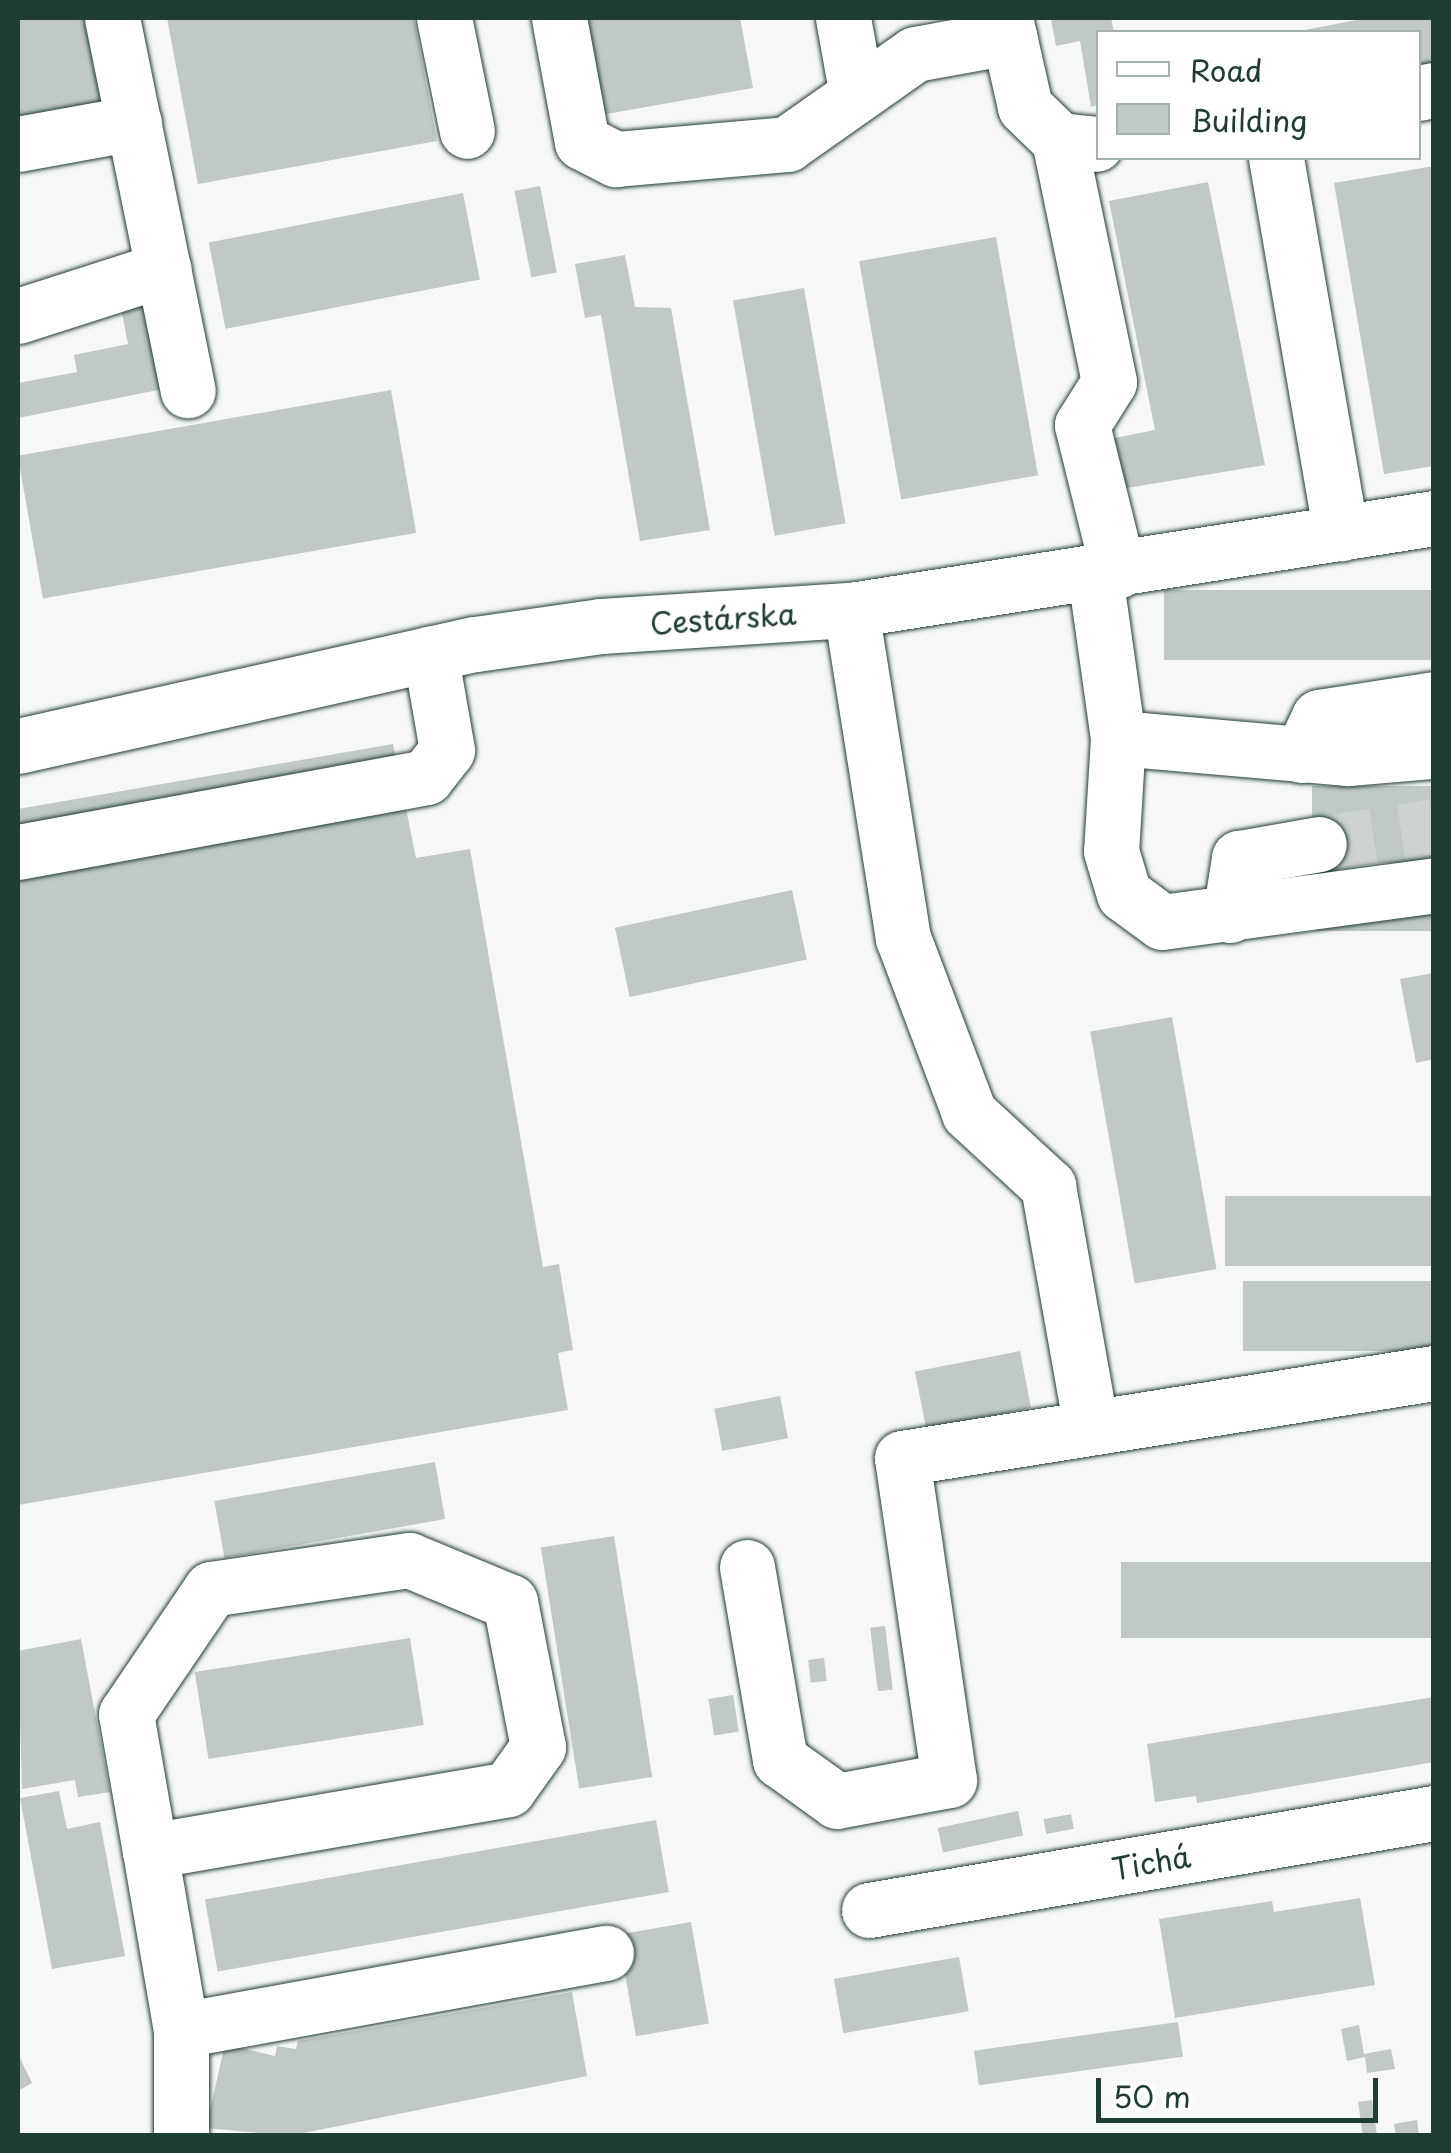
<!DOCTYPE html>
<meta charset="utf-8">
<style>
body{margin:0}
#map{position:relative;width:1451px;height:2153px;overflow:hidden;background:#f6f7f7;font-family:"Playpen Sans",sans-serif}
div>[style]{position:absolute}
.building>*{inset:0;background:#c0c9c6;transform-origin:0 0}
.minor-tunnel>*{height:55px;margin-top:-27.5px;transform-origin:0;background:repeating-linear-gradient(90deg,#cbd2d0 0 55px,transparent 0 83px)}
.roads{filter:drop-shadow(0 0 2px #1f3d34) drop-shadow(0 0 2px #1f3d34)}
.minor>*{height:55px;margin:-27.5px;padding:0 27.5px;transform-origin:27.5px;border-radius:27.5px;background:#fff}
span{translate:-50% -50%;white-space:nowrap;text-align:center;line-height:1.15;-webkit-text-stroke:8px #fff;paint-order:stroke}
.street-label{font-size:30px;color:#1f3d34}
.frame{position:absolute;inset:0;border:20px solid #1f3d34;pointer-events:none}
.legend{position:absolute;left:1096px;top:30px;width:325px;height:130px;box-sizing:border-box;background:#fff;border:2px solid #a5b1ae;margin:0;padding:12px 18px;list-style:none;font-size:30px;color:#1f3d34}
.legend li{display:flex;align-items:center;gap:20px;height:50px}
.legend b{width:50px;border:2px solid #a5b1ae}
.scale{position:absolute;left:1096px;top:2078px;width:282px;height:45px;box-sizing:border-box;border:5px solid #1f3d34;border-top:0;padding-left:12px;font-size:30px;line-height:35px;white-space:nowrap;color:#1f3d34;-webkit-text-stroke:8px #fff;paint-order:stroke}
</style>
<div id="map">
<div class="building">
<div style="clip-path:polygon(18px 18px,89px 18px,104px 101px,18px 117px)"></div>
<div style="clip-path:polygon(167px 18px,414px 18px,437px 141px,198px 184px)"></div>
<div style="clip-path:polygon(584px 18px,740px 18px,753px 88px,601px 115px)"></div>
<div style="clip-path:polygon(1111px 18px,1114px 32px,1098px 32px,1098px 105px,1091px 107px,1080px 41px,1056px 46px,1051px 19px)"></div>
<div style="clip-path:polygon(1367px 18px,1434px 18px,1434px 71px,1418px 67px,1418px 32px,1294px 32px)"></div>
<div style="clip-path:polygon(1434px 166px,1434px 466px,1384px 474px,1334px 183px)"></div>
<div style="clip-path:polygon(1208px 182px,1265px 465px,1115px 490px,1105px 440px,1155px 430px,1109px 201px)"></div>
<div style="left:540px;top:186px;width:88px;height:26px;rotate:79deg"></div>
<div style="left:463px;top:193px;width:88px;height:259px;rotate:79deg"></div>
<div style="left:996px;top:237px;width:242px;height:139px;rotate:80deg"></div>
<div style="clip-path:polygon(625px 255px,635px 307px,671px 308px,710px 530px,640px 541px,601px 315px,585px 318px,575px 264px)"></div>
<div style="clip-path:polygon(144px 288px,163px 389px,18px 418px,18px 383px,77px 372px,74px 355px,128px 344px,118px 293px)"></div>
<div style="left:804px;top:288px;width:239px;height:72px;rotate:80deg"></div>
<div style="left:391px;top:390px;width:145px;height:379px;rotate:80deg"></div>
<div style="left:1434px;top:590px;width:70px;height:270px;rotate:90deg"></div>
<div style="clip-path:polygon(393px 744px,416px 858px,470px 849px,543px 1267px,559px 1264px,573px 1350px,558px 1353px,568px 1410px,18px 1505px,18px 809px)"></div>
<div style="left:1434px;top:786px;width:77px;height:122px;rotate:90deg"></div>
<div style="left:792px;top:890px;width:71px;height:181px;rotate:78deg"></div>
<div style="left:1434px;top:896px;width:35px;height:119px;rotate:90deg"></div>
<div style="clip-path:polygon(1434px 973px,1434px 1059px,1416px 1063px,1400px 979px)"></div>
<div style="left:1172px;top:1017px;width:256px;height:83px;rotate:80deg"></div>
<div style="left:1434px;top:1196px;width:70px;height:209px;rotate:90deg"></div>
<div style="left:1434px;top:1281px;width:70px;height:191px;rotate:90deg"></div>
<div style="left:1020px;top:1351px;width:58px;height:107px;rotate:79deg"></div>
<div style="left:780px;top:1396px;width:43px;height:67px;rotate:79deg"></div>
<div style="left:435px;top:1462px;width:58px;height:224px;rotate:80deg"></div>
<div style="left:614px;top:1536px;width:244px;height:74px;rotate:81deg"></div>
<div style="left:1434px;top:1562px;width:76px;height:313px;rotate:90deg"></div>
<div style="left:885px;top:1626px;width:64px;height:15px;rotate:83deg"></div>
<div style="left:410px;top:1638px;width:88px;height:218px;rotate:81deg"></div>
<div style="clip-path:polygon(81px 1639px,110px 1792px,78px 1797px,75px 1780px,22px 1789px,18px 1651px)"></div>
<div style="left:824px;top:1658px;width:23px;height:16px;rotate:83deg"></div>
<div style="left:733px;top:1695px;width:37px;height:25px;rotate:81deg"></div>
<div style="clip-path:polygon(1434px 1697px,1434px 1762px,1197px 1803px,1196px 1796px,1155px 1802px,1147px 1744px)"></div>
<div style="clip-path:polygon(59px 1791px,67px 1829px,100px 1822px,125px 1956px,52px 1969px,20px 1798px)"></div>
<div style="left:1018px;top:1811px;width:25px;height:82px;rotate:78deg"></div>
<div style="left:1071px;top:1814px;width:15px;height:28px;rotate:79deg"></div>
<div style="left:656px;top:1820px;width:73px;height:458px;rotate:80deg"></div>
<div style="clip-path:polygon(1360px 1898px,1375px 1985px,1175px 2018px,1159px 1919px,1272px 1901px,1274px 1912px)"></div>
<div style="left:691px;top:1922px;width:103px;height:74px;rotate:80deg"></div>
<div style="left:959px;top:1957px;width:55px;height:127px;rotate:80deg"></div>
<div style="clip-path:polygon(572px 1992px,587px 2076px,289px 2136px,206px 2128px,225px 2044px,275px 2056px,277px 2046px,296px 2049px,298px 2041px)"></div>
<div style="left:1178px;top:2022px;width:35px;height:206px;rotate:82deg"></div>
<div style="clip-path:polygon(1359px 2025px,1364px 2054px,1391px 2049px,1395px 2069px,1367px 2073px,1365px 2057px,1347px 2061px,1341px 2029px)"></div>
<div style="clip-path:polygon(18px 2054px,32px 2083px,18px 2091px)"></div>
<div style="left:1372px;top:2100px;width:35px;height:14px;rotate:82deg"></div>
<div style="clip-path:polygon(1417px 2120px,1419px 2136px,1396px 2136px,1394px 2124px)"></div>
</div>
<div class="minor-tunnel">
<div style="left:1319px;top:844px;width:116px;rotate:-8.9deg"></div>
</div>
<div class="roads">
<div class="minor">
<div style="left:112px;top:18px;width:380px;rotate:78.5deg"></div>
<div style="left:444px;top:18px;width:115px;rotate:78.5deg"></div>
<div style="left:559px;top:18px;width:126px;rotate:79.5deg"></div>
<div style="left:582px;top:142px;width:38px;rotate:27deg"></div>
<div style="left:616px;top:159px;width:172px;rotate:-5deg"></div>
<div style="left:787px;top:144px;width:156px;rotate:-35.1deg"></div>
<div style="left:915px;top:54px;width:96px;rotate:-10.3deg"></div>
<div style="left:843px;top:18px;width:73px;rotate:79.8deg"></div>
<div style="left:1005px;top:18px;width:91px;rotate:77.3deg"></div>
<div style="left:1025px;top:107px;width:47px;rotate:44.1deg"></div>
<div style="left:1059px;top:140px;width:37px;rotate:6deg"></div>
<div style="left:1418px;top:93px;width:16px;rotate:-11deg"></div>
<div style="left:1059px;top:140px;width:247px;rotate:78.3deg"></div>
<div style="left:1109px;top:382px;width:51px;rotate:122.1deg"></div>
<div style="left:1082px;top:425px;width:150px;rotate:76.1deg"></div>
<div style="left:18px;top:144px;width:118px;rotate:-10.3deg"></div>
<div style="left:1276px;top:158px;width:381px;rotate:80.2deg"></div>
<div style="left:18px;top:316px;width:153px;rotate:-17.8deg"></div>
<div style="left:1095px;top:575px;width:165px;rotate:82deg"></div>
<div style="left:1118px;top:738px;width:231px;rotate:5deg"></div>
<div style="left:1348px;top:758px;width:86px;rotate:-4.7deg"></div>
<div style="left:851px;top:610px;width:332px;rotate:81deg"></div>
<div style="left:903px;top:938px;width:187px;rotate:69.3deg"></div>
<div style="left:969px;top:1113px;width:108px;rotate:42.7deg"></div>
<div style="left:1048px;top:1186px;width:245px;rotate:79.9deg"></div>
<div style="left:1118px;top:738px;width:113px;rotate:93.5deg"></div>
<div style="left:1111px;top:851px;width:45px;rotate:73.2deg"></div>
<div style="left:1124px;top:894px;width:47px;rotate:36.4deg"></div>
<div style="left:1162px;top:922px;width:275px;rotate:-7.7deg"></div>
<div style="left:18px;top:746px;width:469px;rotate:-12.6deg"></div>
<div style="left:476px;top:644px;width:126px;rotate:-8.2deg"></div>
<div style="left:601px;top:626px;width:251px;rotate:-3.7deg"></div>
<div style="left:851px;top:610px;width:590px;rotate:-8.97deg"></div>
<div style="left:1301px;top:755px;width:42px;rotate:-64.7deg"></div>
<div style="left:1319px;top:717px;width:116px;rotate:-8.9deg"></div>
<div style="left:18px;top:852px;width:415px;rotate:-10.4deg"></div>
<div style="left:426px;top:777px;width:34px;rotate:-52deg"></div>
<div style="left:447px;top:750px;width:98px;rotate:-99.9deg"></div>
<div style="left:1230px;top:915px;width:58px;rotate:-81deg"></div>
<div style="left:1239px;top:858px;width:81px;rotate:-9.9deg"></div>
<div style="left:747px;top:1567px;width:196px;rotate:80.3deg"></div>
<div style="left:780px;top:1760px;width:70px;rotate:35.7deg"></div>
<div style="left:837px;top:1801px;width:114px;rotate:-10.6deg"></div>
<div style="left:949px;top:1780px;width:325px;rotate:-98.3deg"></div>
<div style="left:902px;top:1458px;width:539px;rotate:-9.08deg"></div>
<div style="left:150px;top:1851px;width:363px;rotate:-9.8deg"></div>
<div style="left:508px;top:1789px;width:52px;rotate:-54.5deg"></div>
<div style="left:538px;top:1747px;width:148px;rotate:-100.9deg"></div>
<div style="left:510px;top:1602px;width:109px;rotate:-157.4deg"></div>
<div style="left:409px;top:1560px;width:200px;rotate:171.7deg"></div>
<div style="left:211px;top:1589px;width:151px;rotate:124.2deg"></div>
<div style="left:126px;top:1714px;width:139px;rotate:80.1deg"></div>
<div style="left:150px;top:1851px;width:182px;rotate:80.2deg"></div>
<div style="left:181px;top:2030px;width:106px;rotate:90deg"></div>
<div style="left:869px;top:1910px;width:573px;rotate:-9.74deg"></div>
<div style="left:181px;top:2030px;width:432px;rotate:-10.3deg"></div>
</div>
</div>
<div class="street-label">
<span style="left:723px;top:618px;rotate:-4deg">Cestárska</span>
<span style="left:1151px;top:1862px;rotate:-10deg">Tichá</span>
</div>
<div class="frame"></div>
<ul class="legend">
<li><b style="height:12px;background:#fff"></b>Road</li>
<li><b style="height:28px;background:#c0c9c6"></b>Building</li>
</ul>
<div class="scale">50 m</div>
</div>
